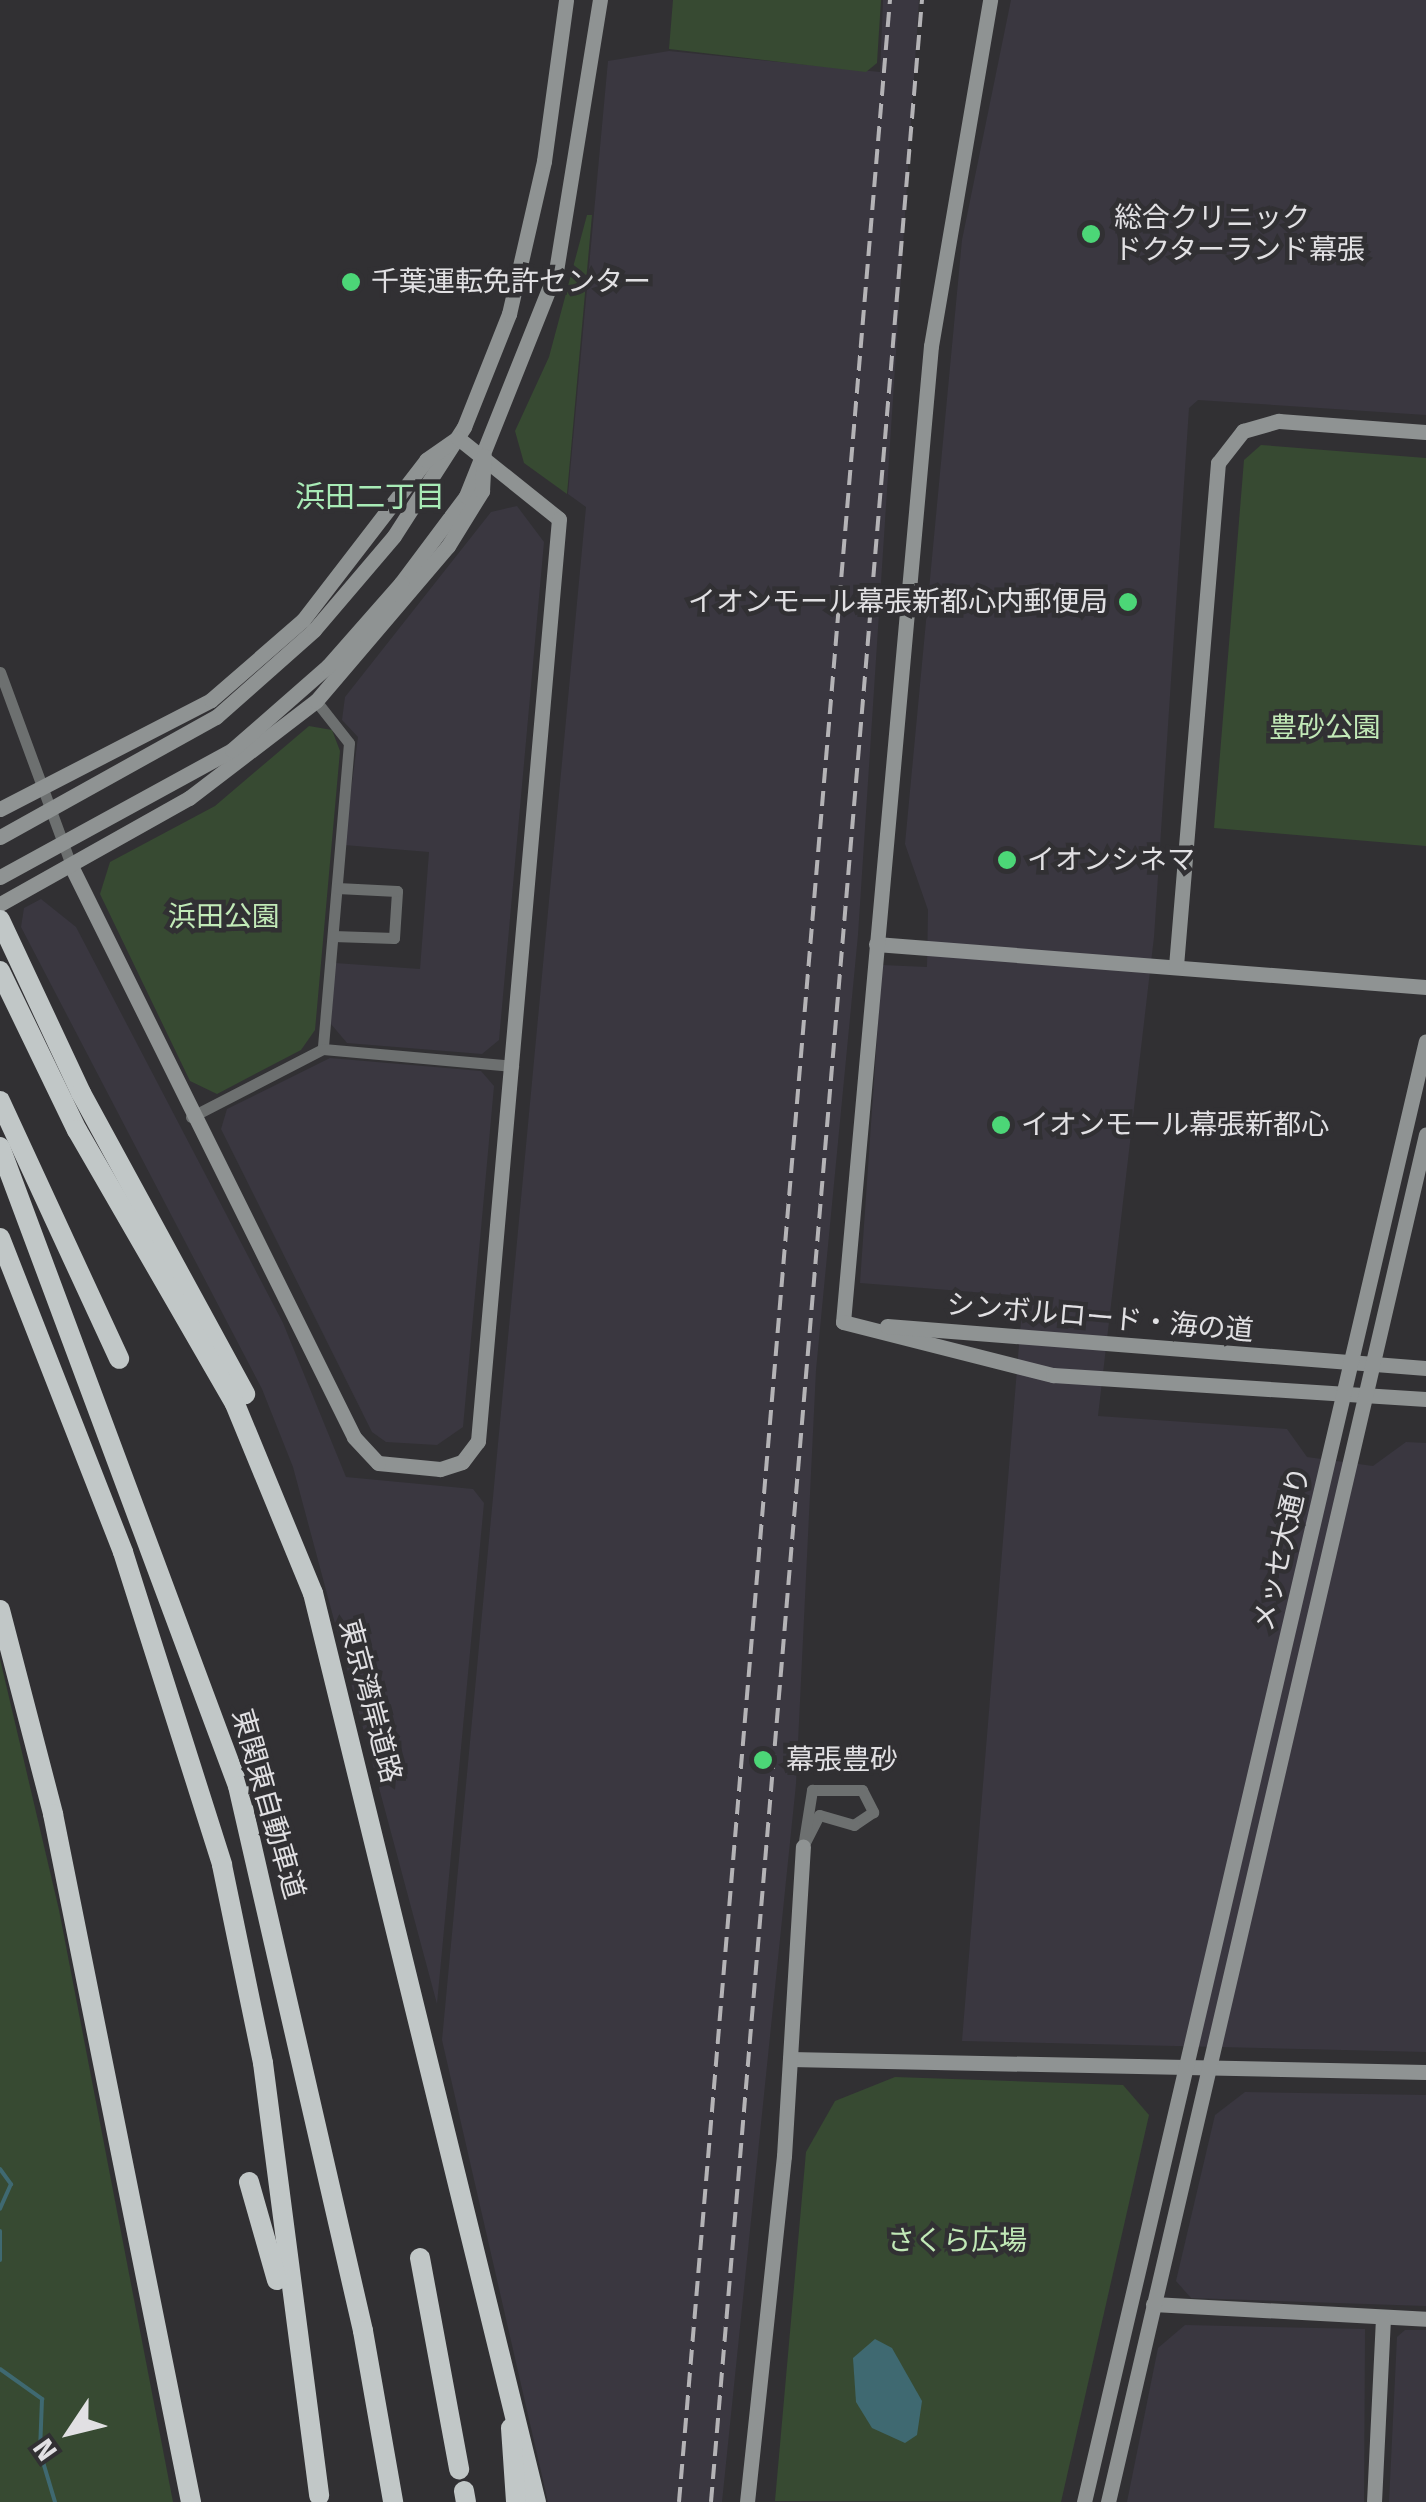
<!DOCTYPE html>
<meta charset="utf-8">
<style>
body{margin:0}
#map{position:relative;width:1426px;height:2502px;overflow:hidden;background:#313033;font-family:"Fira Sans","Noto Sans JP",sans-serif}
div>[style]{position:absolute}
.built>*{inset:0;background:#3a3740}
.green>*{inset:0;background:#374a32}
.water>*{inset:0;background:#3f6971}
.stream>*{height:4px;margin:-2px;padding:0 2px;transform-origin:2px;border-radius:2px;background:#3f6971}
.street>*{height:11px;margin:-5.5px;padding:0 5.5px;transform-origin:5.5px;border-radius:5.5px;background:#6d7070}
.secondary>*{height:15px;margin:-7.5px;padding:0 7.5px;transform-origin:7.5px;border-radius:7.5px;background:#8f9393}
.highway>*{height:20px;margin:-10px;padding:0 10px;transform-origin:10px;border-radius:10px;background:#c1c7c7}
.rail>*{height:4px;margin-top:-2px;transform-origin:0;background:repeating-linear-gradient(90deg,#b4b3b6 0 15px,transparent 0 23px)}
.secondary-bridge>*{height:15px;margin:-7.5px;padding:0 7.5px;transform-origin:7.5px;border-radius:7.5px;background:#8f9393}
.dots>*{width:28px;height:28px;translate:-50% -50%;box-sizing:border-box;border:5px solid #313033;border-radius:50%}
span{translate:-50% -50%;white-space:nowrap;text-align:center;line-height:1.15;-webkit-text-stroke:9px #313033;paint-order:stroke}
.poi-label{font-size:28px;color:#e1e0e3}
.left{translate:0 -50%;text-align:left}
.right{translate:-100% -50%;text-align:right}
.park-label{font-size:28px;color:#c1e9b7}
.street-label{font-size:28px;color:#e1e0e3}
.neighbourhood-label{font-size:30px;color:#a8ebb6}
.north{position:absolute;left:20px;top:2382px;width:100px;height:100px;-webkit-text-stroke:8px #313033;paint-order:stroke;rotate:235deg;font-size:28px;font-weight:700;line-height:40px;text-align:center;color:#e1e0e3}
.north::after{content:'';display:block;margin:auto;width:35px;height:45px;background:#e1e0e3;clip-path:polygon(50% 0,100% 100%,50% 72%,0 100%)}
</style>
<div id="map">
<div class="built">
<div style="clip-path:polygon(883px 0,919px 0,858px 935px,816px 1370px,796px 1784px,722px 2502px,548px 2502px,442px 2040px,586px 507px,568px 494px,608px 61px,669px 51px,880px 72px)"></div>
<div style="clip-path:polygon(1011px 0,1426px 0,1426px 415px,1198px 400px,1189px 408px,1154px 937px,1098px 1416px,1287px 1429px,1307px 1457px,1373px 1466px,1406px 1442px,1426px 1443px,1426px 2052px,962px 2041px,1023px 1296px,860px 1283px,882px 965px,927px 967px,928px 910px,905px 844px,962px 240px)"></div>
<div style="clip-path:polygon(517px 506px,544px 542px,499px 1040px,482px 1054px,347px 1043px,331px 1024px,335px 963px,420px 969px,429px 852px,344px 845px,358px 737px,342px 720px,345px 697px,491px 512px)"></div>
<div style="clip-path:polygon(41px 899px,76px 927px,283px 1323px,346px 1477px,473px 1489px,484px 1503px,437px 2004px,293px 1467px,262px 1389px,21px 927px,24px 908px)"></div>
<div style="clip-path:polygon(330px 1058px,481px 1071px,494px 1086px,463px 1427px,437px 1445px,386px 1442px,372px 1432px,221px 1129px,227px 1109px)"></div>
<div style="clip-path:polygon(1245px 2092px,1426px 2095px,1426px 2306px,1191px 2298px,1176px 2281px,1215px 2115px)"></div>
<div style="clip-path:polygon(1185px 2325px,1365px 2329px,1364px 2502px,1127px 2502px,1158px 2348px)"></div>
<div style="clip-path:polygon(1405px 2330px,1426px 2330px,1426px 2502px,1389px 2502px,1397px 2337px)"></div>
</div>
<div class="green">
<div style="clip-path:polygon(673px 0,881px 0,877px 63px,866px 72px,669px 49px)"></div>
<div style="clip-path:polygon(587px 215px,592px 215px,567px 494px,524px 463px,515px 431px,549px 357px)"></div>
<div style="clip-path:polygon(1261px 445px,1426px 458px,1426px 846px,1214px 828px,1244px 460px)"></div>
<div style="clip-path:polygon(309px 726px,332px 730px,340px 751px,315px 1030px,301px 1050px,217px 1094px,190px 1081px,100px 894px,110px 862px,215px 806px)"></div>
<div style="clip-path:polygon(0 1659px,59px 1910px,173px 2502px,0 2502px)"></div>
<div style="clip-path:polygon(895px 2077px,1123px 2085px,1149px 2115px,1061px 2502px,775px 2501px,806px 2152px,835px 2101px)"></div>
</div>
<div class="water">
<div style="clip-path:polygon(875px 2339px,892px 2348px,922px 2401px,917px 2435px,905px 2443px,872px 2428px,856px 2402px,853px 2358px)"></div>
</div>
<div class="stream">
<div style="left:0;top:2169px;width:19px;rotate:54deg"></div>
<div style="left:11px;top:2184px;width:27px;rotate:114deg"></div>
<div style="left:0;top:2231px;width:29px;rotate:90deg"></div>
<div style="left:0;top:2369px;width:52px;rotate:35.5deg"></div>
<div style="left:42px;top:2399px;width:53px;rotate:92.2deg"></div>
<div style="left:40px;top:2452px;width:52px;rotate:73.3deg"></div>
</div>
<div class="street">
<div style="left:0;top:672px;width:209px;rotate:69.8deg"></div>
<div style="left:316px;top:701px;width:53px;rotate:51.8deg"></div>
<div style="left:349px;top:743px;width:307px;rotate:94.9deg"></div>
<div style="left:333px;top:936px;width:61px;rotate:1.9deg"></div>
<div style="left:394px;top:938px;width:47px;rotate:-86.3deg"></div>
<div style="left:397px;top:891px;width:60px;rotate:-177.1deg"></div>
<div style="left:191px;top:1117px;width:148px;rotate:-27.3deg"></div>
<div style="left:323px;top:1049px;width:191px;rotate:5.1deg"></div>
<div style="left:812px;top:1790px;width:50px"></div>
<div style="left:862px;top:1790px;width:25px;rotate:63deg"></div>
<div style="left:873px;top:1812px;width:23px;rotate:146deg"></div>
<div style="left:854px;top:1825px;width:36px;rotate:-164deg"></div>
<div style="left:819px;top:1815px;width:36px;rotate:117deg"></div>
<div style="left:803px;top:1847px;width:58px;rotate:-81deg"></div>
</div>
<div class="secondary">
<div style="left:394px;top:536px;width:130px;rotate:-57.3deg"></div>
<div style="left:464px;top:427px;width:122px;rotate:-68.3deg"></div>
<div style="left:509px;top:314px;width:157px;rotate:-77.1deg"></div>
<div style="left:544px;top:161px;width:162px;rotate:-82.2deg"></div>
<div style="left:401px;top:583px;width:109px;rotate:-53.2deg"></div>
<div style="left:466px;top:496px;width:242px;rotate:-68.2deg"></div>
<div style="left:556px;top:271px;width:275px;rotate:-80.8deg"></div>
<div style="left:0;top:809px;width:237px;rotate:-27.3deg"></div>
<div style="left:211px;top:700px;width:122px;rotate:-41deg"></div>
<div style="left:303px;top:620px;width:202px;rotate:-52.4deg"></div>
<div style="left:426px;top:460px;width:39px;rotate:-35deg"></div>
<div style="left:458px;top:438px;width:129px;rotate:38.7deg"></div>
<div style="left:559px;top:519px;width:926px;rotate:95.02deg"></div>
<div style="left:478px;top:1441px;width:26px;rotate:127deg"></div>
<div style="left:462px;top:1462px;width:23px;rotate:162deg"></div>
<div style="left:440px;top:1469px;width:62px;rotate:-174.5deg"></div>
<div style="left:378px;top:1463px;width:35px;rotate:-133deg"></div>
<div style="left:354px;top:1437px;width:635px;rotate:-116.36deg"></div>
<div style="left:0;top:904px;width:217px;rotate:-29.3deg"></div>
<div style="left:189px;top:798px;width:160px;rotate:-37.4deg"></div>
<div style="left:316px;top:701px;width:204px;rotate:-49.6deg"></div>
<div style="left:448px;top:546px;width:65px;rotate:-58.3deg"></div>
<div style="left:482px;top:491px;width:35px;rotate:-87deg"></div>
<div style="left:876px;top:944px;width:552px;rotate:4.47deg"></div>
<div style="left:1176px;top:966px;width:505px;rotate:-85.23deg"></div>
<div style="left:1218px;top:463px;width:41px;rotate:-52deg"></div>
<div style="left:1243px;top:431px;width:37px;rotate:-16deg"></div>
<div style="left:1279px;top:421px;width:147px;rotate:4.3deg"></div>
<div style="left:843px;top:1322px;width:980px;rotate:-84.85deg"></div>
<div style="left:931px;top:346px;width:351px;rotate:-80.3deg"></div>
<div style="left:843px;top:1322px;width:217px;rotate:14.2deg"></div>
<div style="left:1053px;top:1375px;width:374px;rotate:3.7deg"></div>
<div style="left:887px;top:1326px;width:541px;rotate:4.46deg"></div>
<div style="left:790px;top:2059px;width:636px;rotate:1.17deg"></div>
<div style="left:1153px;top:2304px;width:273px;rotate:3.1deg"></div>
<div style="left:747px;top:2502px;width:348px;rotate:-83.9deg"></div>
<div style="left:784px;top:2156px;width:310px;rotate:-86.5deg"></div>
<div style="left:1084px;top:2502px;width:1500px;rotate:-76.83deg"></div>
<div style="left:1108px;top:2502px;width:1404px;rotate:-76.91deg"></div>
<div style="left:1374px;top:2502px;width:184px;rotate:-87.2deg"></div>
</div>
<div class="highway">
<div style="left:0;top:920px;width:191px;rotate:64.9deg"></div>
<div style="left:81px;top:1093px;width:343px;rotate:61.4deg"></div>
<div style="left:0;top:971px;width:177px;rotate:64.2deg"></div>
<div style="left:77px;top:1130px;width:316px;rotate:60deg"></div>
<div style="left:235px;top:1404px;width:204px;rotate:67.6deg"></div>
<div style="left:313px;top:1593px;width:936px;rotate:76.22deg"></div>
<div style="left:0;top:1101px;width:284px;rotate:65.2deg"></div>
<div style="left:0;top:1147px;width:682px;rotate:69.57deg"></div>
<div style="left:238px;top:1786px;width:559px;rotate:77.08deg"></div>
<div style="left:363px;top:2331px;width:174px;rotate:80deg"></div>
<div style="left:0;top:1238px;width:337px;rotate:68.6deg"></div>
<div style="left:123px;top:1552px;width:328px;rotate:72.4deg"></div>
<div style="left:222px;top:1865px;width:202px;rotate:78.3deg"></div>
<div style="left:263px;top:2063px;width:436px;rotate:82.6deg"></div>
<div style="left:0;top:1610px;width:211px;rotate:75.4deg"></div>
<div style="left:53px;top:1814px;width:702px;rotate:78.66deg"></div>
<div style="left:249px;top:2182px;width:102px;rotate:74.1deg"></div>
<div style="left:420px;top:2258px;width:215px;rotate:79.5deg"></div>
<div style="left:511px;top:2428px;width:74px;rotate:86.1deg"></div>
<div style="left:464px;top:2491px;width:11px;rotate:80deg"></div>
</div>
<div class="rail">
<div style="left:679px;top:2502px;width:2511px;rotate:-85.18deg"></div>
<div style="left:711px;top:2502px;width:2511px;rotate:-85.18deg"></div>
</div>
<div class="secondary-bridge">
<div style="left:0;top:837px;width:247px;rotate:-29.1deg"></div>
<div style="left:216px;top:717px;width:131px;rotate:-41.6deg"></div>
<div style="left:314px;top:630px;width:123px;rotate:-49.6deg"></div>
<div style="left:0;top:877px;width:264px;rotate:-28.7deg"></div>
<div style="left:232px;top:750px;width:128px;rotate:-41.2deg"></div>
<div style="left:328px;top:666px;width:111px;rotate:-48.7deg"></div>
</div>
<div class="dots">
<div style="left:1091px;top:234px;background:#4cd677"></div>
<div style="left:351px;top:282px;background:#4cd677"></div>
<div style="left:1128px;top:602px;background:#4cd677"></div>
<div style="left:1007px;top:860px;background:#4cd677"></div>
<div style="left:1001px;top:1125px;background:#4cd677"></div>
<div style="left:763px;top:1760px;background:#4cd677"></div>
</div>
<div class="poi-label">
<span class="left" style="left:1114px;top:234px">総合クリニック<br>ドクターランド幕張</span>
<span class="left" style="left:371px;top:282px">千葉運転免許センター</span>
<span class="right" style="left:1108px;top:602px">イオンモール幕張新都心内郵便局</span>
<span class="left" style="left:1027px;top:860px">イオンシネマ</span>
<span class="left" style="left:1021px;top:1125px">イオンモール幕張新都心</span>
<span class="left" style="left:786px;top:1760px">幕張豊砂</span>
</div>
<div class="park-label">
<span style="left:1325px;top:728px">豊砂公園</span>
<span style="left:224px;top:917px">浜田公園</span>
<span style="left:957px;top:2241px">さくら広場</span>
</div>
<div class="street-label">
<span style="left:1100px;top:1318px;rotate:5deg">シンボルロード・海の道</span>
<span style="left:1282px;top:1549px;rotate:-77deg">メッセ大通り</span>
<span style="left:370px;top:1701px;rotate:75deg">東京湾岸道路</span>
<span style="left:268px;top:1804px;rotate:74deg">東関東自動車道</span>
</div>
<div class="neighbourhood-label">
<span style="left:370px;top:497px">浜田二丁目</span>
</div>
<div class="north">N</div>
</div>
